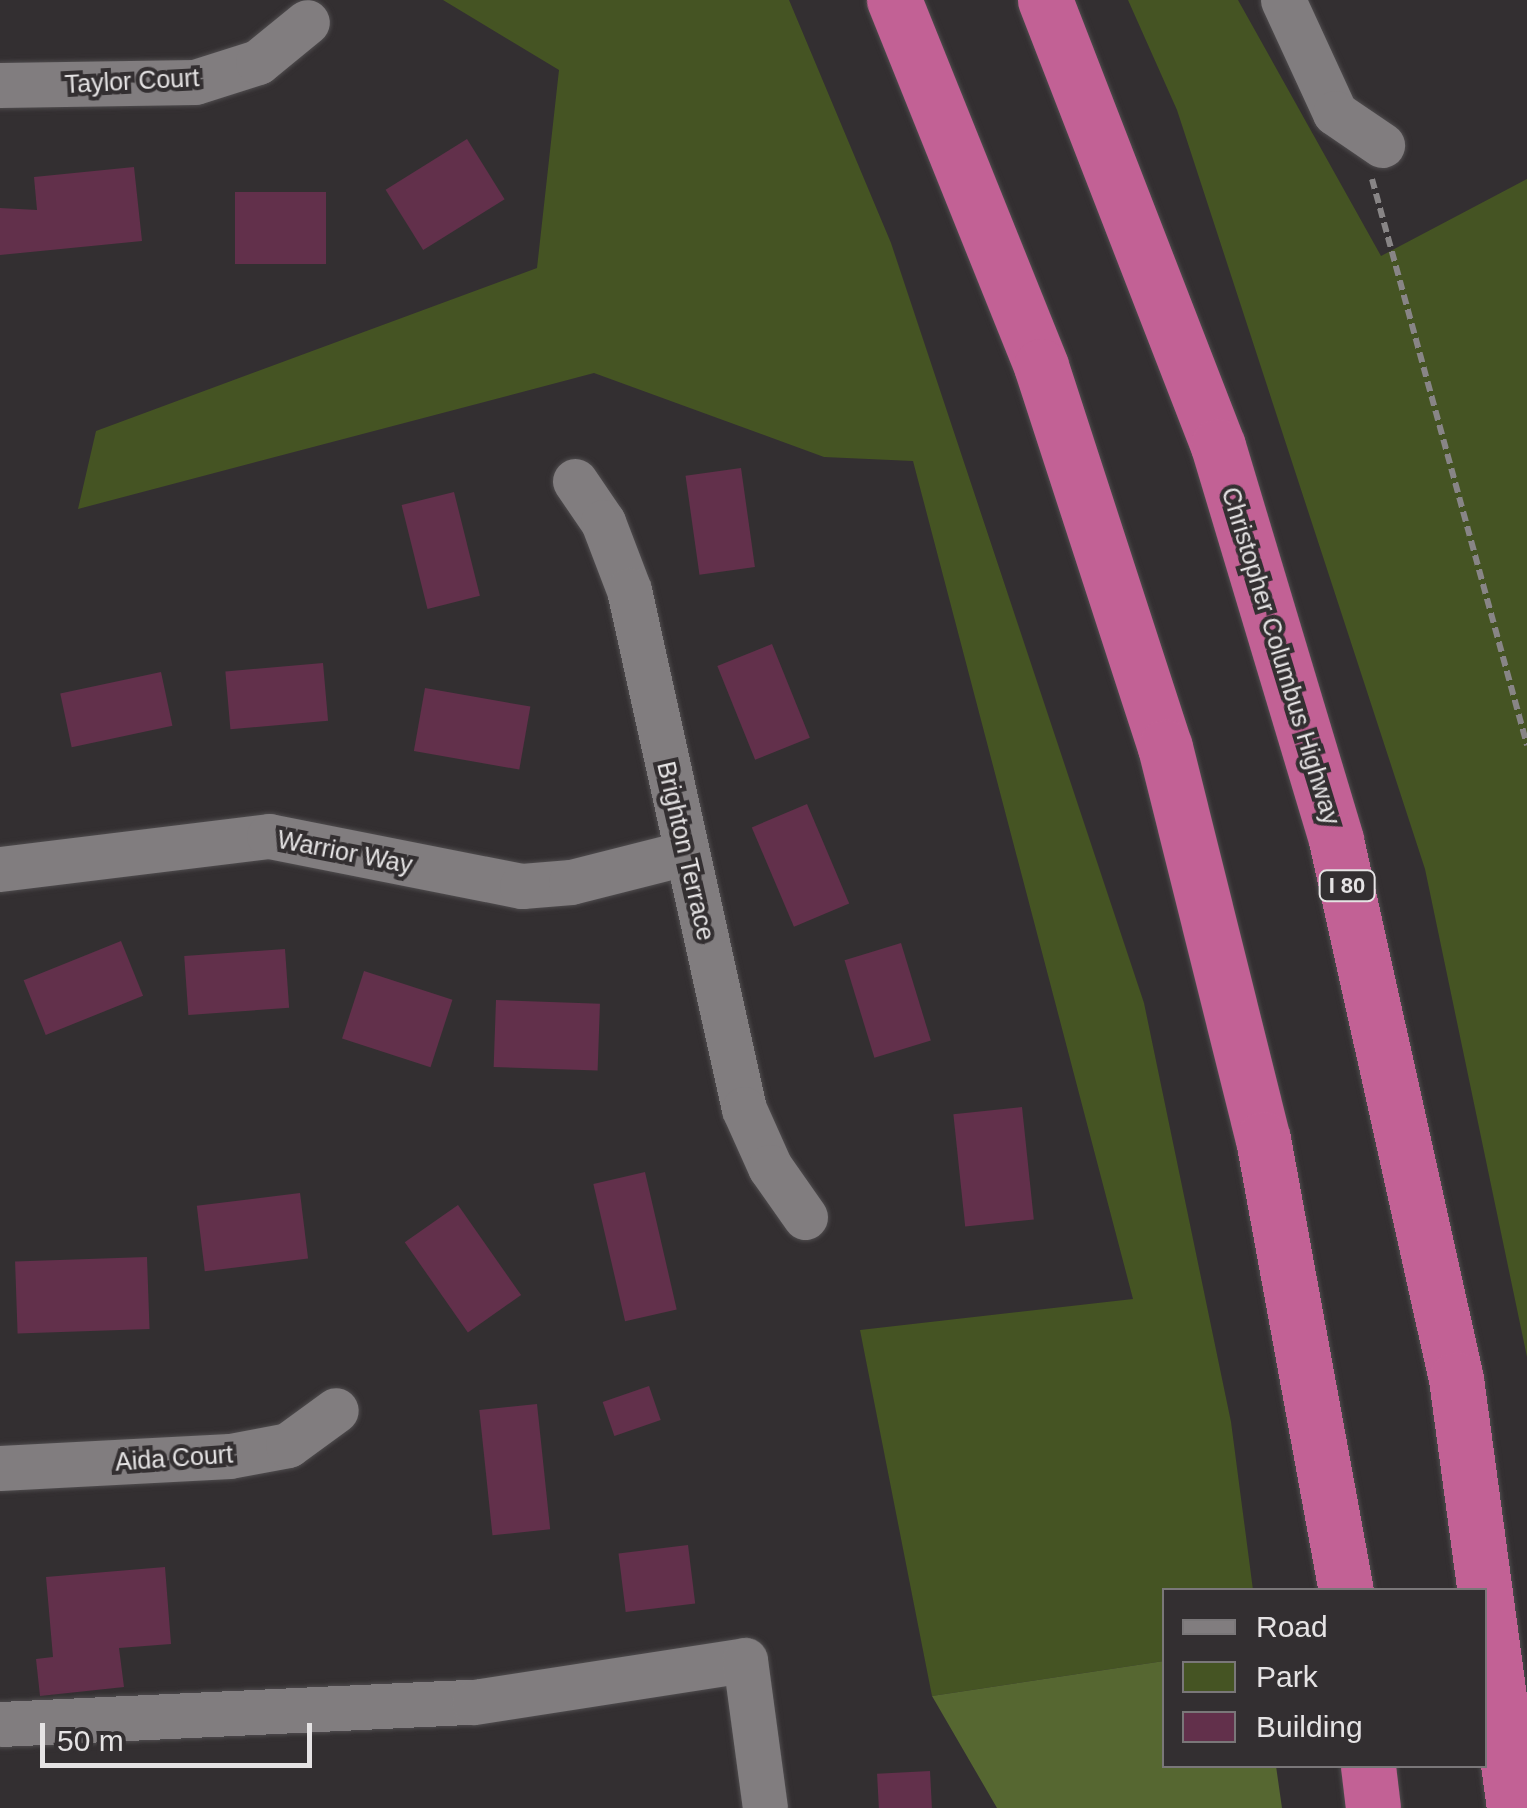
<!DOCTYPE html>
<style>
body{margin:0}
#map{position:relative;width:1527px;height:1808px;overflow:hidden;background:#332f31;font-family:Arial,sans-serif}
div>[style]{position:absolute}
.green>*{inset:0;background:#455423}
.forest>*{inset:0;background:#566731}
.building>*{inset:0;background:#62304b;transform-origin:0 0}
.path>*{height:6px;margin-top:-3px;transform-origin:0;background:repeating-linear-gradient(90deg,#888586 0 10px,transparent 0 15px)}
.roads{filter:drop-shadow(0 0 2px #4f4c4e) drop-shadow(0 0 2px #4f4c4e)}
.minor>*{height:45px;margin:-22.5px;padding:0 22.5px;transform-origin:22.5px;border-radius:22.5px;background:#817d7f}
.highway>*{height:55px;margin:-27.5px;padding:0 27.5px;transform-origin:27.5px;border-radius:27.5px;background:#c26195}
span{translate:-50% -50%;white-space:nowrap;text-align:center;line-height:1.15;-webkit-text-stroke:8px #332f31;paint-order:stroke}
.shield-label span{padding:2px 8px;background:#332f31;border:2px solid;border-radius:8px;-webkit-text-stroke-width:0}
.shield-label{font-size:22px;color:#e5e3e4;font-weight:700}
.street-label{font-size:25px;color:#e5e3e4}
.legend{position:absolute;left:1162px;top:1588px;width:325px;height:180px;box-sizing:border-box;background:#332f31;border:2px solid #7a7779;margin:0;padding:12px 18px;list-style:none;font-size:30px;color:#e5e3e4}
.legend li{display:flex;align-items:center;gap:20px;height:50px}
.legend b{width:50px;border:2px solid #7a7779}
.scale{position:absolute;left:40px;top:1723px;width:272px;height:45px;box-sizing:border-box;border:5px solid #e5e3e4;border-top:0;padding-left:12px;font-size:30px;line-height:35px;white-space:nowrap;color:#e5e3e4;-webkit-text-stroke:8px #332f31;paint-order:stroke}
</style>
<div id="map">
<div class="green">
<div style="clip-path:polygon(443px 0,789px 0,891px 243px,1144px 1003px,1231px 1422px,1253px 1590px,1164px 1590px,1164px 1661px,932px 1696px,860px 1330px,1133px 1299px,913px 461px,824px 457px,594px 373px,78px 509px,96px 431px,537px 268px,559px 70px)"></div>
<div style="clip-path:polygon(1128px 0,1238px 0,1381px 256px,1527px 179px,1527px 1357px,1425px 869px,1177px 110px)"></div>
</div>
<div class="forest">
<div style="clip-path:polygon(1164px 1661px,1164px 1766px,1276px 1766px,1282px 1808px,997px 1808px,932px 1696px)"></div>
</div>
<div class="building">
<div style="left:467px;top:139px;width:71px;height:96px;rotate:58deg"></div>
<div style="clip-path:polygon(134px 167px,142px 241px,0 255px,0 208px,37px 210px,34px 177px)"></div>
<div style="left:235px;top:192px;width:91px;height:72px"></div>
<div style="left:741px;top:468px;width:100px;height:56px;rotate:82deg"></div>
<div style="left:454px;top:492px;width:107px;height:54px;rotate:76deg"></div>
<div style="left:772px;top:644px;width:101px;height:59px;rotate:68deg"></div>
<div style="left:323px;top:663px;width:58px;height:98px;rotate:85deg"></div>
<div style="left:161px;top:672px;width:55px;height:103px;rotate:78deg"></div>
<div style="left:425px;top:688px;width:107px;height:64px;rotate:10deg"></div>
<div style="left:807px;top:804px;width:108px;height:60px;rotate:67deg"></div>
<div style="left:121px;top:941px;width:59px;height:105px;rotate:68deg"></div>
<div style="left:901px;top:943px;width:102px;height:59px;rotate:73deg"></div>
<div style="left:285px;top:949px;width:59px;height:101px;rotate:86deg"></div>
<div style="left:364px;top:971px;width:93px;height:71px;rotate:18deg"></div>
<div style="left:496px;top:1000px;width:104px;height:67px;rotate:2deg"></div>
<div style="left:1022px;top:1107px;width:113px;height:69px;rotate:84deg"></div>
<div style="left:645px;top:1172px;width:141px;height:53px;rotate:77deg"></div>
<div style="left:300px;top:1193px;width:66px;height:104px;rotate:83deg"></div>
<div style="left:458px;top:1205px;width:110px;height:65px;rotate:55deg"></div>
<div style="left:147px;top:1257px;width:72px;height:132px;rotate:88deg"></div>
<div style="left:649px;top:1386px;width:36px;height:49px;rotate:71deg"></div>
<div style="left:537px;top:1404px;width:126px;height:58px;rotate:84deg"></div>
<div style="left:688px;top:1545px;width:59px;height:70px;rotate:83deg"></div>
<div style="clip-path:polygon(165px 1567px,171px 1644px,119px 1648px,124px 1687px,40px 1696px,36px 1659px,53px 1657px,46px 1577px)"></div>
<div style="left:930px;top:1771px;width:37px;height:53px;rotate:87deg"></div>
</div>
<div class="path">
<div style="left:1372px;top:179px;width:587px;rotate:74.68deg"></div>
</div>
<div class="roads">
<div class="minor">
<div style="left:1283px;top:0;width:124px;rotate:65.3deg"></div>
<div style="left:1335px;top:113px;width:57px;rotate:34.2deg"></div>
<div style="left:0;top:85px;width:195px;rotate:-0.9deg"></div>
<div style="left:195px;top:82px;width:66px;rotate:-17.6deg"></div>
<div style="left:258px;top:62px;width:63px;rotate:-39.2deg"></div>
<div style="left:575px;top:481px;width:50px;rotate:55.7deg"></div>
<div style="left:603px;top:522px;width:73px;rotate:69.1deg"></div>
<div style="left:629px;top:590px;width:532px;rotate:77.51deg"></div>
<div style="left:744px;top:1109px;width:64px;rotate:65.9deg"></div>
<div style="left:770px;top:1167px;width:61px;rotate:55deg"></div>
<div style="left:0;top:869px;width:271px;rotate:-7deg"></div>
<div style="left:269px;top:836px;width:258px;rotate:11.2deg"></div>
<div style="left:522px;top:886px;width:49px;rotate:-4.7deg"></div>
<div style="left:571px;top:882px;width:119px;rotate:-14.2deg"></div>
<div style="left:0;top:1468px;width:230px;rotate:-3deg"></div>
<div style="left:230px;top:1456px;width:59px;rotate:-10.7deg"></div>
<div style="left:288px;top:1445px;width:59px;rotate:-36.1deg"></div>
<div style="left:0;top:1724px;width:475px;rotate:-2.7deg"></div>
<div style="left:474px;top:1702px;width:274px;rotate:-8.8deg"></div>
<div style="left:745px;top:1660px;width:149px;rotate:82.3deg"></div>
</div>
<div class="highway">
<div style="left:894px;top:0;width:394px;rotate:68.1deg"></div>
<div style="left:1041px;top:366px;width:401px;rotate:72deg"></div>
<div style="left:1165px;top:747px;width:404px;rotate:76deg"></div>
<div style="left:1263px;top:1139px;width:459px;rotate:79.6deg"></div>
<div style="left:1045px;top:0;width:478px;rotate:68.8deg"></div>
<div style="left:1218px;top:446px;width:411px;rotate:73.3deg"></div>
<div style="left:1336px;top:840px;width:552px;rotate:77.45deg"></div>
<div style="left:1456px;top:1379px;width:433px;rotate:82.3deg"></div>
<div style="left:1368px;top:1766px;width:42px;rotate:83.2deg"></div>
</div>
</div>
<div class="shield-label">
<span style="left:1347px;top:886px">I 80</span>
</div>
<div class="street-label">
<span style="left:132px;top:81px;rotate:-3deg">Taylor Court</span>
<span style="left:1281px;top:656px;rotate:73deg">Christopher Columbus Highway</span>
<span style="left:686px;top:851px;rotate:77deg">Brighton Terrace</span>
<span style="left:345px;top:852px;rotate:11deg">Warrior Way</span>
<span style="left:174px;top:1458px;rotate:-4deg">Aida Court</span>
</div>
<ul class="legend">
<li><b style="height:12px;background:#817d7f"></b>Road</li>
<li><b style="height:28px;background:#455423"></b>Park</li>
<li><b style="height:28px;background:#62304b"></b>Building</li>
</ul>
<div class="scale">50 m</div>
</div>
